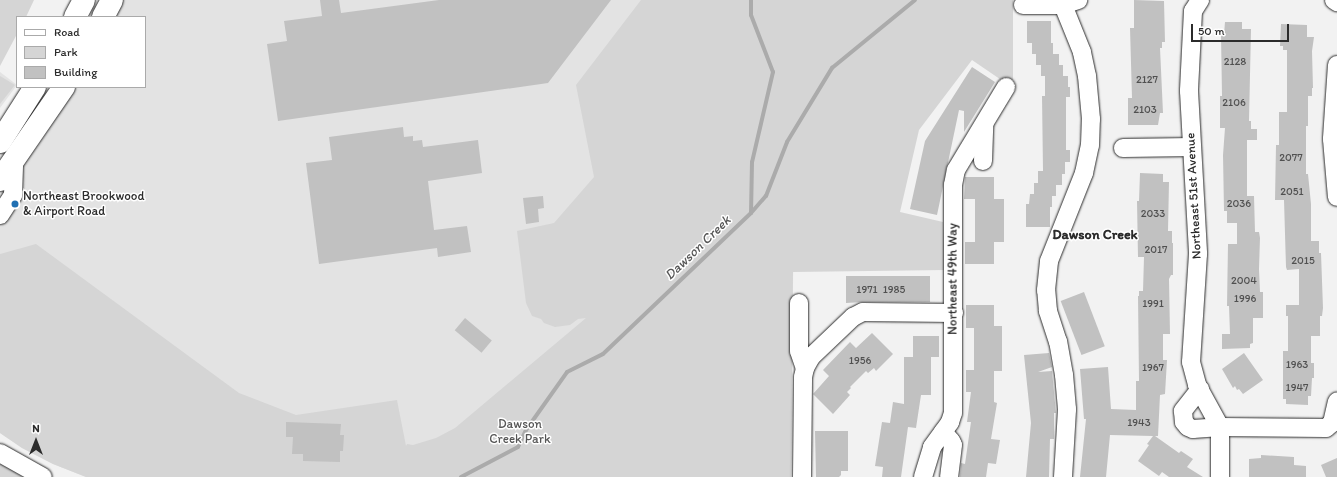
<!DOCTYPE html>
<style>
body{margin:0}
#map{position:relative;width:1337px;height:477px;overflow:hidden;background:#f2f2f2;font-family:Itim,sans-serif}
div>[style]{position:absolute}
.built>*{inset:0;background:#e3e3e3}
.green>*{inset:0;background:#d5d5d5}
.stream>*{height:4px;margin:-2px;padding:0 2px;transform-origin:2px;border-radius:2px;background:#ababab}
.building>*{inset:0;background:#c1c1c1;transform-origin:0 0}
.roads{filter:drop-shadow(0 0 1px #2b2b2b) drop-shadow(0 0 1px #2b2b2b)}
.minor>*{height:18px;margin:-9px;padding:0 9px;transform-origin:9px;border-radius:9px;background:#fff}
.major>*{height:22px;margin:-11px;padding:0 11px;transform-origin:11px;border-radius:11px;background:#fff}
.dots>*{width:11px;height:11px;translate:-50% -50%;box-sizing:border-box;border:2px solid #fff;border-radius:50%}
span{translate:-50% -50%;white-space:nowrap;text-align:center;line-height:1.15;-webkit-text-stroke:3px #fff;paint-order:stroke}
.number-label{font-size:11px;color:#505050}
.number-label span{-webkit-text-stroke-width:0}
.street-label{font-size:13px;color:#2b2b2b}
.poi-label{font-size:13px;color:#2b2b2b}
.left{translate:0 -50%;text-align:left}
.park-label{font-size:13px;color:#565656}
.neighbourhood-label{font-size:14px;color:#2b2b2b;font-weight:700}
.water-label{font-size:14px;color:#585858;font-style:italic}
.legend{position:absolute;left:16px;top:16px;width:130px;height:72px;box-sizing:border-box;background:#fff;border:1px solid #aaa;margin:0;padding:5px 7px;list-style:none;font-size:12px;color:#2b2b2b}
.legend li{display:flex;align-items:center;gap:8px;height:20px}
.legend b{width:20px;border:1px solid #aaa}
.north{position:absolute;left:16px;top:421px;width:40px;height:40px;-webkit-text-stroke:3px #fff;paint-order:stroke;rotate:0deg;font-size:11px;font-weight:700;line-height:16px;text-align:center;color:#2b2b2b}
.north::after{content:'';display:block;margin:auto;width:14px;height:18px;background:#2b2b2b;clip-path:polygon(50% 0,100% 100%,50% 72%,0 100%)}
.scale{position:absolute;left:1191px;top:24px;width:98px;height:18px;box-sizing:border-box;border:2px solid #2b2b2b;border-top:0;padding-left:5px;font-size:12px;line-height:14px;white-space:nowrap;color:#2b2b2b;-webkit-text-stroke:3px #fff;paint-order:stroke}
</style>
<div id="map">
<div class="built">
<div style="clip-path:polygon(123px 0,796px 0,791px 477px,86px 477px,53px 464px,22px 448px,0 433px,0 197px,43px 138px,75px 87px,145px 87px,145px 17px,115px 17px)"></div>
<div style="clip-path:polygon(0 72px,17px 85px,0 108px)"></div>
</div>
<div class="green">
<div style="clip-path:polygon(0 0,34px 0,26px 17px,17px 17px,17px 34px,0 66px)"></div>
<div style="clip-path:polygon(641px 0,1013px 0,1013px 88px,972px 60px,919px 130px,900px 212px,943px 222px,945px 270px,793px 272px,791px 477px,86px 477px,53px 464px,22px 448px,0 433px,0 254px,36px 244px,239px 393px,296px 415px,397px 400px,406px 446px,407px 444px,413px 445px,436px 438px,455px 428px,586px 318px,578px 319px,570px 325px,555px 327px,544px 323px,541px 319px,532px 316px,526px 303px,517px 231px,554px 223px,594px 177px,576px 85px)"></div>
<div style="clip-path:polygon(0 76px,15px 85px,0 104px)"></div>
<div style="clip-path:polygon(0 461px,26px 477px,0 477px)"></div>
</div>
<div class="stream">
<div style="left:751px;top:0;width:15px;rotate:90deg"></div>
<div style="left:751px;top:15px;width:61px;rotate:68.9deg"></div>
<div style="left:773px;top:72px;width:92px;rotate:103.1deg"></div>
<div style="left:752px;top:162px;width:51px;rotate:91.1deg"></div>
<div style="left:461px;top:477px;width:64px;rotate:-27.8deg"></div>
<div style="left:518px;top:447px;width:19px;rotate:-65deg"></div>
<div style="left:526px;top:430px;width:71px;rotate:-54.7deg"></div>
<div style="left:567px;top:372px;width:40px;rotate:-26.6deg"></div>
<div style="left:603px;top:354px;width:204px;rotate:-43.6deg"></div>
<div style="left:751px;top:213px;width:23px;rotate:-49deg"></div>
<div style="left:766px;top:196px;width:58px;rotate:-68.7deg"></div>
<div style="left:787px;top:142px;width:87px;rotate:-58.7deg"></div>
<div style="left:832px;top:68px;width:107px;rotate:-39.3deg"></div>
</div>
<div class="building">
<div style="clip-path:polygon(320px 0,339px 0,341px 13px,439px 0,611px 0,548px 83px,278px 121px,267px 44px,287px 41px,284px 21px,322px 16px)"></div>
<div style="clip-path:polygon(1134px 0,1164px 1px,1165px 42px,1162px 42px,1162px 48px,1160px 48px,1163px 113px,1160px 113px,1158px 125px,1128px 125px,1128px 98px,1132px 98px,1130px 28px,1134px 28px)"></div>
<div style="clip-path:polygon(1027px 21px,1051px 21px,1051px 43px,1053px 43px,1053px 54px,1059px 54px,1059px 65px,1063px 65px,1063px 76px,1068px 76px,1068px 87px,1070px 87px,1070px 97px,1066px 97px,1066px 150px,1070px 150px,1070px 162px,1065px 162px,1065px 174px,1062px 174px,1062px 185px,1056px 185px,1056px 196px,1052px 196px,1052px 207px,1050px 207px,1050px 227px,1026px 227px,1026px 204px,1029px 204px,1030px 194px,1034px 194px,1034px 183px,1038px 183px,1038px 171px,1043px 171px,1042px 96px,1045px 96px,1045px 76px,1041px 76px,1041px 65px,1036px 65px,1036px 54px,1032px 54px,1032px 43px,1027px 43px)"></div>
<div style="clip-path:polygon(1225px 22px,1242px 22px,1242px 29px,1251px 29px,1249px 121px,1251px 121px,1251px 129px,1257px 129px,1257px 140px,1247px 140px,1247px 196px,1254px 196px,1255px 232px,1259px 232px,1260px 238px,1259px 269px,1260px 292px,1263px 292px,1263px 318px,1253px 318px,1253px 343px,1250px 344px,1250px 348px,1222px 349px,1222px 334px,1230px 334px,1229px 306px,1227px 306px,1228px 244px,1237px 244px,1237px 223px,1227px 223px,1227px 211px,1224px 211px,1223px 155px,1225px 128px,1220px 128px,1220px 96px,1222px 96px,1221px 34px,1224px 34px)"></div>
<div style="clip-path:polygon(1281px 24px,1307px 25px,1307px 37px,1314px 37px,1312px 51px,1313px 88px,1312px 88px,1312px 96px,1308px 96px,1308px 126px,1306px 126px,1306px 174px,1308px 174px,1311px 204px,1311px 241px,1319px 241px,1319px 253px,1321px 253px,1323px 308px,1322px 316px,1320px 316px,1320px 336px,1311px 336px,1311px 363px,1314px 363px,1314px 378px,1312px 378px,1311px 396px,1308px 396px,1308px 405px,1286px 404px,1286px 399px,1283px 399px,1283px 351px,1288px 351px,1288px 316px,1286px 316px,1286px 305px,1299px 305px,1299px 269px,1287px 270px,1286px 267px,1284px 200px,1275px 200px,1276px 145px,1279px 145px,1279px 112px,1287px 112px,1287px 50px,1283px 50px,1283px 46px,1280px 46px)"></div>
<div style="clip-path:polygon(972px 67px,995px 82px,964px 132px,964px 111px,959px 110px,937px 215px,910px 209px,925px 141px)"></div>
<div style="clip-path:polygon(403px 127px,404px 137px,413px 136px,413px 141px,422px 140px,423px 147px,478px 140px,482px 173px,428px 181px,434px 230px,467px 226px,471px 252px,438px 257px,437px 248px,319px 264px,306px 163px,332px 160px,329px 137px)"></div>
<div style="clip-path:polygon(1140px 173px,1163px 174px,1163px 182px,1169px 182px,1168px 231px,1172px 231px,1172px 243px,1173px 243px,1173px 275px,1171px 275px,1169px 279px,1170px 334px,1163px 334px,1163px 360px,1167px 360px,1165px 394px,1160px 395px,1158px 436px,1155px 436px,1179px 453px,1181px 451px,1193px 459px,1187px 467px,1203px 477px,1169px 477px,1162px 472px,1159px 476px,1138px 461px,1149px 445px,1147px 444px,1153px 436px,1110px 435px,1106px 477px,1080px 477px,1086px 419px,1084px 419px,1080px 369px,1108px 367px,1111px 409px,1136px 410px,1136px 381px,1139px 381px,1138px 296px,1139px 296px,1139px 291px,1143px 291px,1144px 257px,1138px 257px,1137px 201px,1139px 201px)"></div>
<div style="clip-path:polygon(965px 177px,994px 177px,994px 199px,1004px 199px,1004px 242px,994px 242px,994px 264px,965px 264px,965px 242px,975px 242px,975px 199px,964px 199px)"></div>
<div style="clip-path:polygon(543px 196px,544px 208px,538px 209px,539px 222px,526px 224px,523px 198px)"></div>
<div style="clip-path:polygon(846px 276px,930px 276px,930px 302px,863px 302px,846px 303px)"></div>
<div style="left:1084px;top:292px;width:58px;height:25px;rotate:69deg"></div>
<div style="clip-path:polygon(966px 305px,994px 305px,994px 326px,1002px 326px,1002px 371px,994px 371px,994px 402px,997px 403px,991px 439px,1000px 440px,996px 464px,988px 463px,986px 477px,960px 477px,961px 463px,965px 464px,971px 422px,967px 422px,971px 392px,966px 392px,966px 370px,974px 370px,974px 328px,966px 328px)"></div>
<div style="left:465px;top:318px;width:35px;height:16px;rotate:40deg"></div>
<div style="clip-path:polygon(872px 333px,893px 354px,876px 371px,874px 368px,868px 373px,866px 371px,850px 387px,851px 388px,847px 392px,850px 395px,833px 414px,813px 394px,829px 376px,823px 370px,850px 342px,856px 348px)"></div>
<div style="clip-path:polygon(913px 336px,939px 336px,939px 357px,931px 357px,931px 395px,921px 395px,916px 428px,908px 427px,901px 477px,882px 477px,883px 467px,875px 466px,882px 422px,890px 423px,893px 402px,904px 404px,904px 357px,913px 357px)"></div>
<div style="clip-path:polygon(1049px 353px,1052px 367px,1038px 372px,1052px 371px,1056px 413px,1054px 413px,1054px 439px,1050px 439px,1049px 477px,1026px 477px,1031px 423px,1024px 355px)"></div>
<div style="clip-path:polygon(1244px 353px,1263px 380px,1243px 394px,1239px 389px,1237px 390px,1235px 386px,1233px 388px,1222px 369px)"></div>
<div style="clip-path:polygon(286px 422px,341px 424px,340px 435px,344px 435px,343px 451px,340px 451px,340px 462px,303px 461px,303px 454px,292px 454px,293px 437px,286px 437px)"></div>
<div style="clip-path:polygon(815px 431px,848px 431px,848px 471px,841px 471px,841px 475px,839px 477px,816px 477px)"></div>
<div style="clip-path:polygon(1261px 455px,1294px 457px,1294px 465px,1306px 466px,1306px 477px,1249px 477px,1249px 459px,1261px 458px)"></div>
<div style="clip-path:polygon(1337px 458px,1337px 477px,1326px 477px,1321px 465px)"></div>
</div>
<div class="roads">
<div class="minor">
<div style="left:1200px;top:0;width:13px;rotate:122deg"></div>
<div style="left:1193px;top:11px;width:80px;rotate:92.9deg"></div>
<div style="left:1189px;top:91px;width:163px;rotate:86.8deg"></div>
<div style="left:1198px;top:254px;width:108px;rotate:93.7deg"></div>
<div style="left:1191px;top:362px;width:24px;rotate:75deg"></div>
<div style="left:1197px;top:385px;width:48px;rotate:61.3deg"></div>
<div style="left:1220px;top:427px;width:50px;rotate:90deg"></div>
<div style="left:1334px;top:0;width:4px;rotate:34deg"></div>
<div style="left:1023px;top:5px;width:40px"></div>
<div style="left:1337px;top:65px;width:74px;rotate:93.9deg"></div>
<div style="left:1332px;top:139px;width:58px;rotate:85.1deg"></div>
<div style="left:1123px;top:148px;width:69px;rotate:-0.8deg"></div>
<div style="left:983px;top:161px;width:37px;rotate:-88deg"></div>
<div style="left:0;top:215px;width:24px;rotate:-57deg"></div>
<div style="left:13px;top:195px;width:34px;rotate:-88deg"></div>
<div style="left:799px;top:303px;width:48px;rotate:90deg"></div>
<div style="left:799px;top:351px;width:18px;rotate:71deg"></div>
<div style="left:1200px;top:389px;width:28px;rotate:128deg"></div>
<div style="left:1183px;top:411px;width:11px;rotate:85deg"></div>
<div style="left:1184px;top:422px;width:6px;rotate:51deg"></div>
<div style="left:1188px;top:427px;width:5px;rotate:22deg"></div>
<div style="left:1193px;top:429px;width:27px;rotate:-4deg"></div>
<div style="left:1220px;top:427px;width:106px;rotate:0.5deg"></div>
<div style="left:1326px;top:428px;width:8px;rotate:-40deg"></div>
<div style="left:1332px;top:423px;width:22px;rotate:-77deg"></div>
<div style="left:943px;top:432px;width:12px;rotate:48deg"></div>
<div style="left:951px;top:441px;width:4px;rotate:63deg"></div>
<div style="left:953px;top:445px;width:32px;rotate:97deg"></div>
<div style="left:0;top:453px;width:49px;rotate:29.2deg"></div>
<div style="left:802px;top:477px;width:100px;rotate:-89.4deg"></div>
<div style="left:803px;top:377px;width:9px;rotate:-77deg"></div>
<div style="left:805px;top:368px;width:13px;rotate:-61deg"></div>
<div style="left:811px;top:357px;width:58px;rotate:-43.6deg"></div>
<div style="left:853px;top:317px;width:11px;rotate:-27deg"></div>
<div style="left:863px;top:312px;width:91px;rotate:0.6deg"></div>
<div style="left:923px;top:477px;width:31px;rotate:-73deg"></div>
<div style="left:932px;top:447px;width:31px;rotate:-54deg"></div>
<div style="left:950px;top:422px;width:9px;rotate:-72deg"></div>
<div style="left:953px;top:413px;width:228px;rotate:-90deg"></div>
<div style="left:953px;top:185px;width:15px;rotate:-79deg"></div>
<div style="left:956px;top:170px;width:97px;rotate:-58.9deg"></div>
<div style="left:1063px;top:477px;width:68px;rotate:-86.6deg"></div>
<div style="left:1067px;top:409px;width:34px;rotate:-95deg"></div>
<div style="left:1064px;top:375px;width:34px;rotate:-100deg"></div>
<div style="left:1058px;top:342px;width:33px;rotate:-108deg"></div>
<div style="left:1048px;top:311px;width:21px;rotate:-95deg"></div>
<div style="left:1046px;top:290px;width:29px;rotate:-84deg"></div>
<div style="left:1049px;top:261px;width:95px;rotate:-68.3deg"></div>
<div style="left:1084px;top:173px;width:29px;rotate:-78deg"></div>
<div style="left:1090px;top:145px;width:26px;rotate:-88deg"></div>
<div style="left:1091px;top:119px;width:43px;rotate:-95.3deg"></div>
<div style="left:1087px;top:76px;width:25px;rotate:-102deg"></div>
<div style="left:1082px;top:52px;width:51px;rotate:-112deg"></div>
<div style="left:1063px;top:5px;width:16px;rotate:-18deg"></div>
</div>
<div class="major">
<div style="left:75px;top:17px;width:19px;rotate:-62deg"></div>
<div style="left:103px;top:17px;width:19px;rotate:-62deg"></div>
<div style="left:0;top:142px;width:65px;rotate:-57.5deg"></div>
<div style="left:0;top:180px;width:113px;rotate:-55.5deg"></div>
</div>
</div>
<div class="dots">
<div style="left:15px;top:204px;background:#1f6fb2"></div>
</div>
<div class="number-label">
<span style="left:1235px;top:62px">2128</span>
<span style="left:1147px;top:80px">2127</span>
<span style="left:1234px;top:103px">2106</span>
<span style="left:1145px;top:110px">2103</span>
<span style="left:1291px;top:158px">2077</span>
<span style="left:1292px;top:192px">2051</span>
<span style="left:1239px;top:204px">2036</span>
<span style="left:1153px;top:214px">2033</span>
<span style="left:1156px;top:250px">2017</span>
<span style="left:1303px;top:261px">2015</span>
<span style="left:1244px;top:281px">2004</span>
<span style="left:867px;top:290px">1971</span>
<span style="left:894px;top:290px">1985</span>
<span style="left:1245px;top:299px">1996</span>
<span style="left:1153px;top:304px">1991</span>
<span style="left:860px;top:361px">1956</span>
<span style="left:1297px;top:365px">1963</span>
<span style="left:1153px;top:368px">1967</span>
<span style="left:1297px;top:388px">1947</span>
<span style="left:1139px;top:423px">1943</span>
</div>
<div class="street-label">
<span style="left:1194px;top:196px;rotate:-93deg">Northeast 51st Avenue</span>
<span style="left:953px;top:279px;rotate:-90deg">Northeast 49th Way</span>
</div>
<div class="poi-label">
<span class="left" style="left:23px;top:204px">Northeast Brookwood<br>&amp; Airport Road</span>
</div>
<div class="park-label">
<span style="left:520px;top:432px">Dawson<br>Creek Park</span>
</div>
<div class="neighbourhood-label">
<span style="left:1095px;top:235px">Dawson Creek</span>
</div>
<div class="water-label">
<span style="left:698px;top:248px;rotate:-44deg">Dawson Creek</span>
</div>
<ul class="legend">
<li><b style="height:5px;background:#fff"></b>Road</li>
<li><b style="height:11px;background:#d5d5d5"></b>Park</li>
<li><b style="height:11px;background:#c1c1c1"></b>Building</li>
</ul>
<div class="north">N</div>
<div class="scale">50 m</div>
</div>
